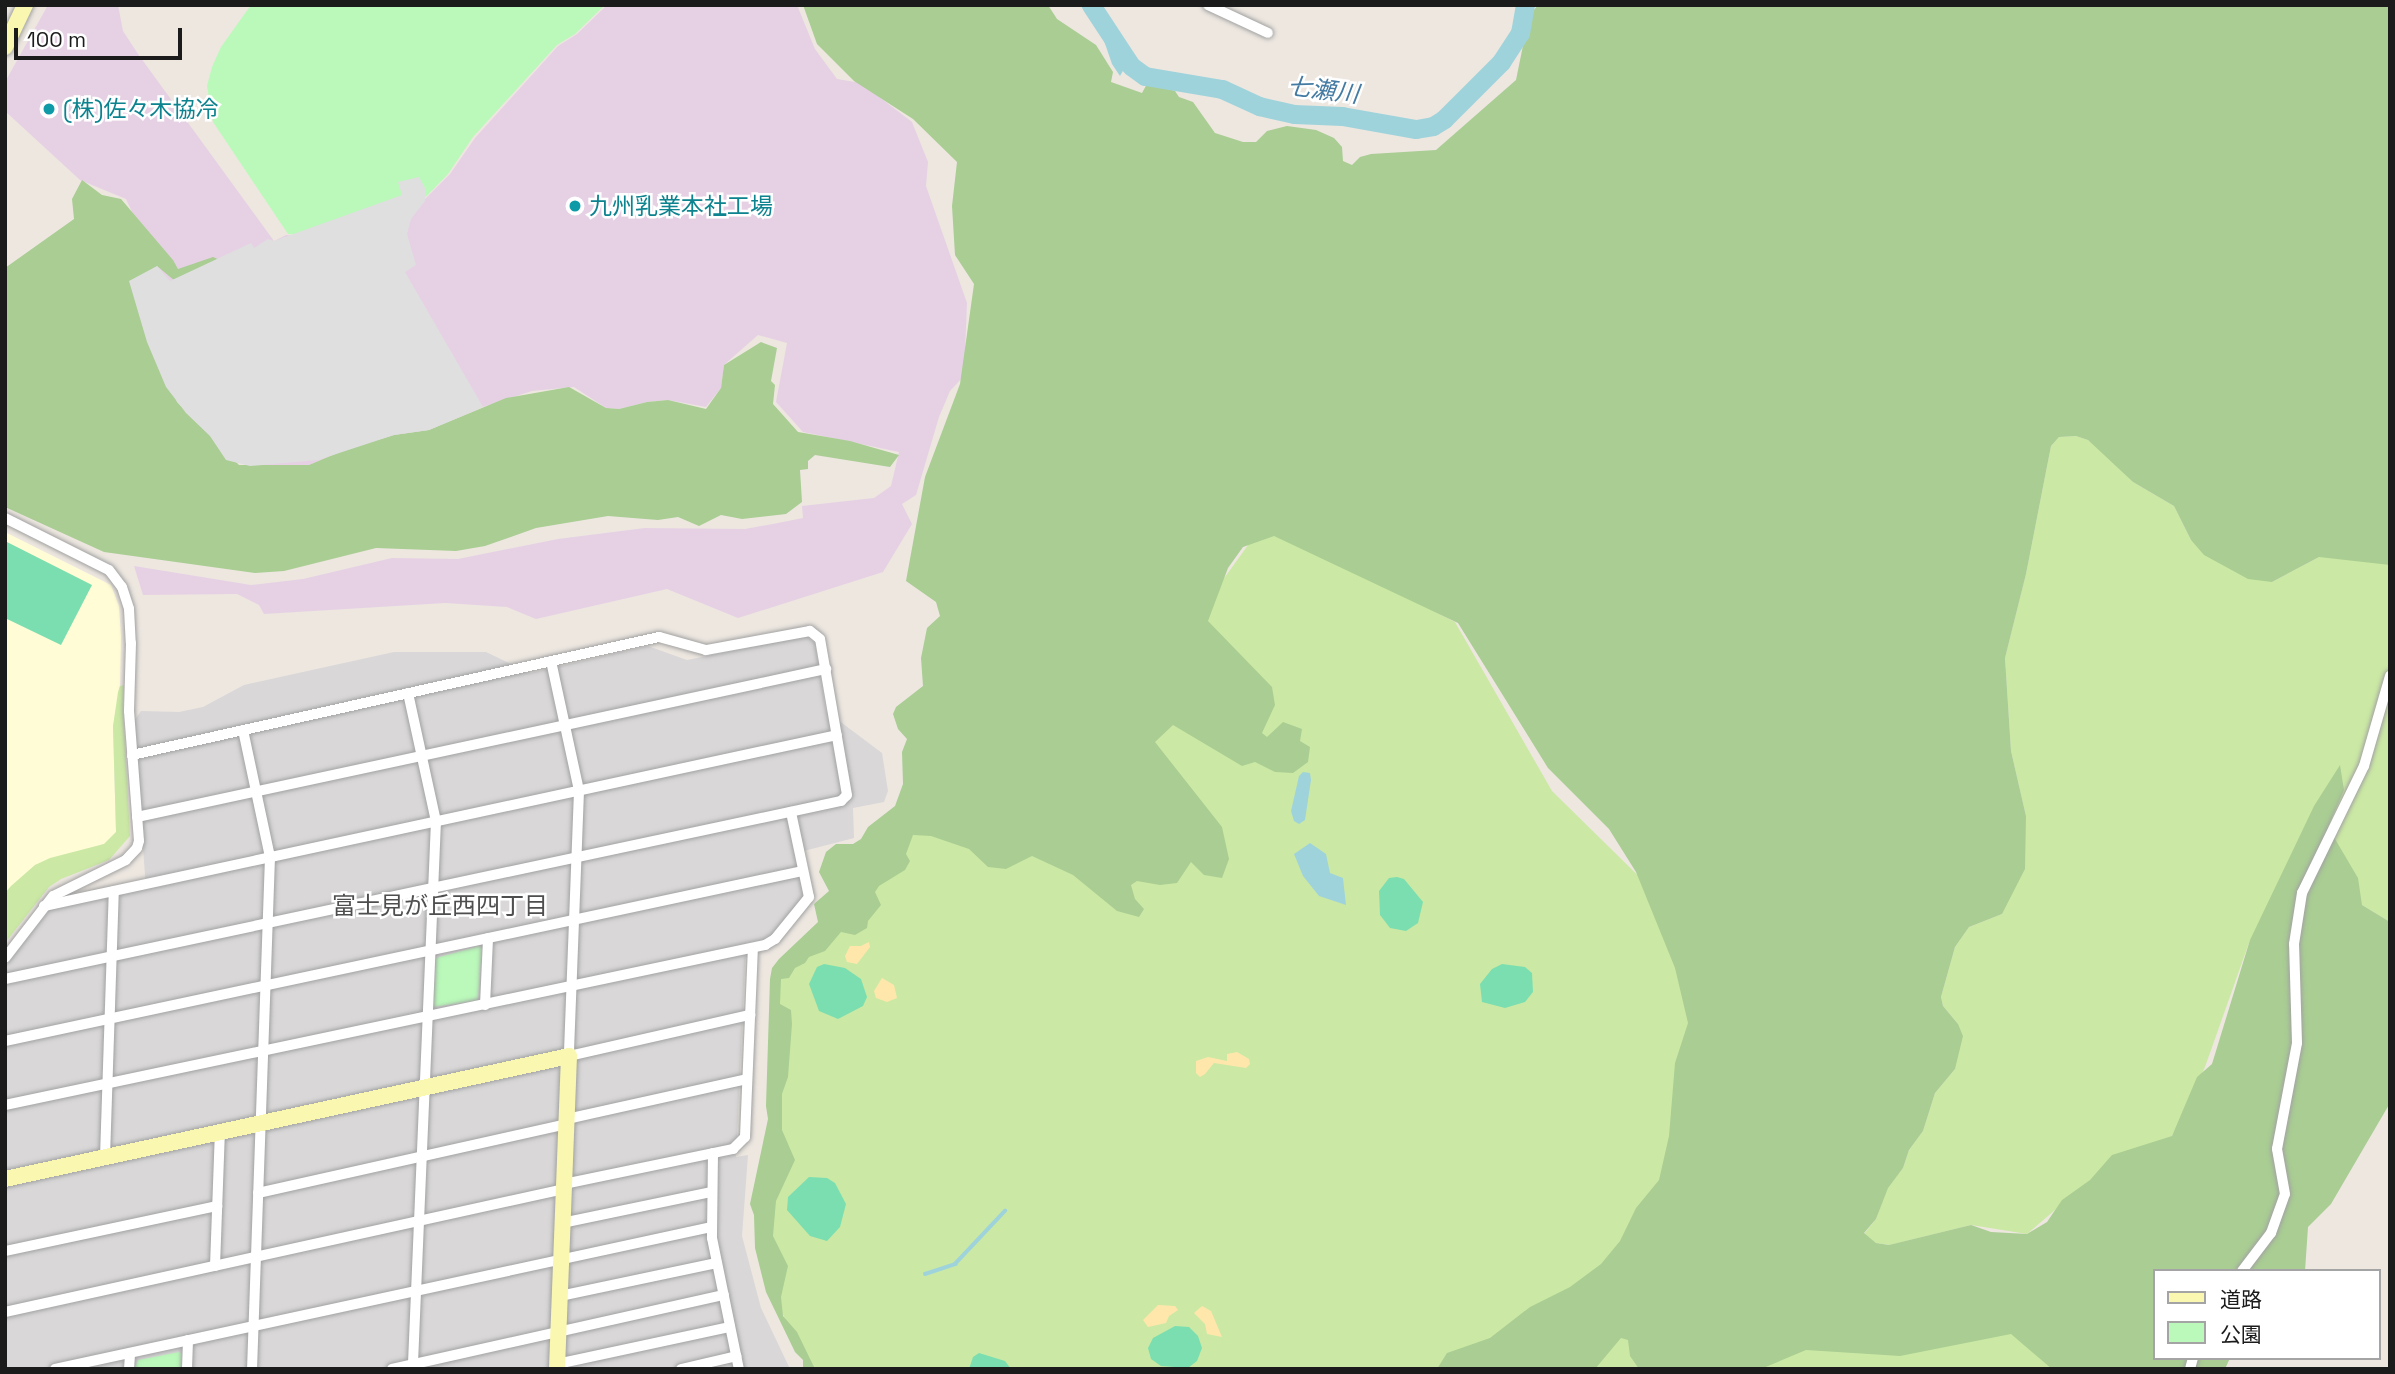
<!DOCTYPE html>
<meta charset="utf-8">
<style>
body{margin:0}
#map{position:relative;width:2395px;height:1374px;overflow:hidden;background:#ede7e0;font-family:"Space Grotesk","Noto Sans JP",sans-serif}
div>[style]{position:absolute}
.residential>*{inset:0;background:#d9d7d8}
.industrial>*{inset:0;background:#e6d1e4}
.education>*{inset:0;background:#fffcd6}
.grass>*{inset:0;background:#cbe9a4}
.forest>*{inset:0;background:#a9cd93}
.sand>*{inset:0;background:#ffe7ab}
.park>*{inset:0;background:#baf9ba}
.pitch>*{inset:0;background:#7bdeb0}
.parking>*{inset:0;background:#dfdfdf}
.water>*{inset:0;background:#9fd3db}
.stream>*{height:3.5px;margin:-1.75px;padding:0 1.75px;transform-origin:1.75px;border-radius:1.75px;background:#9fd3db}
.river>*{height:19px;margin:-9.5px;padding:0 9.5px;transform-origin:9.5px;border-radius:9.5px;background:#9fd3db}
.roads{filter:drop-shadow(0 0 2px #a2a2a2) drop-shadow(0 0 2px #a2a2a2)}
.street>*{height:10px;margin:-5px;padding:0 5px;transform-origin:5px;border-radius:5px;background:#fff}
.secondary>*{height:16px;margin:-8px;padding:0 8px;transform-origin:8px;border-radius:8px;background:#faf7b1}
.dots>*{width:19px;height:19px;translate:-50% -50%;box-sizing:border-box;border:4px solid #fff;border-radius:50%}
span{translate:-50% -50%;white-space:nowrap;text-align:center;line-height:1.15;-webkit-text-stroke:5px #fff;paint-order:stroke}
.culture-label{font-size:23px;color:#0d838f}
.left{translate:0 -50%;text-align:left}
.water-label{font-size:24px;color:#447ba2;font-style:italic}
.neighbourhood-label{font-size:24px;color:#4e4e4e}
.frame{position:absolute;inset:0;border:7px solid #1b1b1b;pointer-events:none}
.legend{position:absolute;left:2153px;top:1269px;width:228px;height:91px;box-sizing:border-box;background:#fff;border:2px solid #a4a4a4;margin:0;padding:9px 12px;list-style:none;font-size:21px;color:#1b1b1b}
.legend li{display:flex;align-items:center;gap:14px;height:35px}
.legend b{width:35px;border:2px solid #a4a4a4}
.scale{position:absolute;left:14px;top:28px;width:168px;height:32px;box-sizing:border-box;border:4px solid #1b1b1b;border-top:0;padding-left:9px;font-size:21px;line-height:24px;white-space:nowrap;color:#1b1b1b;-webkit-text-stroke:5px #fff;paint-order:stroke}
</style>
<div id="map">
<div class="residential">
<div style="clip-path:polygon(806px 636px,815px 643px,826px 711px,882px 753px,888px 791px,884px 802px,853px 808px,854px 838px,796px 853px,804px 896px,768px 939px,746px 943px,736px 1157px,748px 1155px,742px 1236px,761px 1308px,790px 1369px,5px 1369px,5px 967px,50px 909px,146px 889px,134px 721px,141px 711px,179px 712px,203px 707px,244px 685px,394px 652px,486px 652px,530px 673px,648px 646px,687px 660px)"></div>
</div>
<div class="industrial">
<div style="clip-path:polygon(48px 5px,118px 5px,123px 31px,138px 54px,274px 241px,286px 235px,313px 237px,416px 208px,450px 174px,475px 138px,558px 46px,577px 34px,607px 5px,797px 5px,815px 49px,837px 79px,861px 83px,912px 122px,928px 162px,926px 186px,967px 303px,964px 376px,950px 391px,939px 417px,916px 495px,902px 504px,912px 524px,883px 572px,738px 618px,667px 589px,536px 619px,507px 607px,445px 603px,264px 614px,259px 605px,237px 594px,143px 595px,134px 566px,251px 585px,303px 579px,392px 558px,458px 559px,558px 539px,645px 528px,745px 529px,778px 523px,803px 518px,802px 506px,874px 498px,891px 486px,899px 452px,803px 432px,776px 402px,787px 343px,758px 335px,724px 365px,721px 388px,706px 407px,668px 400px,647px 402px,619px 409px,606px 408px,574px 387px,532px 391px,483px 407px,429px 430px,394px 435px,347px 449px,309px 465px,250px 466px,218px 447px,166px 387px,157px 266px,126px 199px,80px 180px,5px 111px,5px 82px)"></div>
</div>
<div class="education">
<div style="clip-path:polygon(5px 532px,111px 585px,119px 606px,121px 636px,120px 686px,113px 727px,116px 832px,104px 844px,35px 865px,5px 893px)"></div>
</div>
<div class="grass">
<div style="clip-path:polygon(2076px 436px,2088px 440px,2099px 448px,2133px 482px,2174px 506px,2191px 540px,2272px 582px,2319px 557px,2390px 558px,2390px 922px,2362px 905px,2250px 940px,2205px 1067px,2172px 1136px,2090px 1180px,2027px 1234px,1971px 1225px,1890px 1245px,1876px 1243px,1864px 1234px,1876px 1219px,1887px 1188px,1903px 1168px,1909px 1150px,1923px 1131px,1935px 1093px,1955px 1069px,1958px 1024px,1943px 1006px,1941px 997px,1955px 947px,1969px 927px,2002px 914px,2026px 816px,2011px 751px,2005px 658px,2026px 574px,2051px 446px,2059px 437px)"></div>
<div style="clip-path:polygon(1264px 523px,1455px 622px,1552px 791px,1664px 901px,1684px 972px,1692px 1046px,1682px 1169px,1594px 1280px,1500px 1369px,807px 1369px,805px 1358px,778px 1305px,763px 1244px,777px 980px,809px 948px,842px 866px,1125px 738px,1191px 624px)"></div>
<div style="clip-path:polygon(124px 685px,123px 704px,130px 836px,109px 860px,61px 879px,49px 887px,5px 943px,5px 893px,11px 886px,35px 865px,50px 858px,104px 844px,116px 832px,113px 726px,118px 692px,120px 686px)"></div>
<div style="clip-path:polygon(2020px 1320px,2081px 1369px,1754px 1369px,1784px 1333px)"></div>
<div style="clip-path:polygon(1633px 1325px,1657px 1369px,1570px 1369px)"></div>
</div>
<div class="forest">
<div style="clip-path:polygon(803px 5px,1048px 5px,1057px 19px,1096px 45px,1113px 72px,1111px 82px,1142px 93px,1148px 82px,1175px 91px,1179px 97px,1193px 102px,1215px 133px,1243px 142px,1256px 142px,1267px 131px,1287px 126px,1316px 130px,1334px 138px,1342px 147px,1343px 161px,1352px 165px,1360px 157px,1371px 154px,1436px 150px,1516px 80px,1529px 16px,1538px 5px,2390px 5px,2390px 565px,2319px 557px,2272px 582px,2248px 579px,2204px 555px,2191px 540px,2174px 506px,2133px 482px,2088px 440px,2076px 436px,2059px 437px,2051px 446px,2026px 574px,2005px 658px,2011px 751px,2026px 816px,2025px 869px,2002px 914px,1969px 927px,1955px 947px,1941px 997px,1943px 1006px,1958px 1024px,1963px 1036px,1955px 1069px,1935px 1093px,1923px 1131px,1909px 1150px,1903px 1168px,1888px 1188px,1876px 1219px,1864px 1233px,1876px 1243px,1889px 1245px,1971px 1225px,1991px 1232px,2027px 1234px,2047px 1222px,2062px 1200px,2090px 1180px,2112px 1155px,2172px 1136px,2197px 1077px,2212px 1064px,2250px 940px,2314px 806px,2340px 765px,2344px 790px,2328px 827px,2358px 878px,2362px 905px,2390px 922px,2390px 1103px,2331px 1204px,2308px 1227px,2305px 1271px,2155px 1271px,2155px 1358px,2230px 1358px,2225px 1369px,2052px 1369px,2011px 1334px,1900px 1356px,1806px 1350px,1761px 1369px,1639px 1369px,1630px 1356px,1628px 1340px,1621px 1338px,1595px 1369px,1437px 1369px,1447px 1353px,1490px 1338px,1530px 1307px,1570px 1287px,1601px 1264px,1620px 1241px,1636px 1208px,1659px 1180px,1669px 1136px,1675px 1063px,1688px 1023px,1675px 968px,1636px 872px,1609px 829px,1548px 768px,1458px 623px,1274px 536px,1243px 547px,1228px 568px,1208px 621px,1272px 687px,1275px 705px,1262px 733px,1267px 737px,1283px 722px,1302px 729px,1300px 741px,1310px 747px,1308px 762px,1293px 773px,1275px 772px,1255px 762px,1242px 766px,1173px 725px,1155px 742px,1222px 827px,1229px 859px,1222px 878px,1204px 875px,1191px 862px,1177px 883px,1160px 885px,1137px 881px,1131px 885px,1135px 899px,1144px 909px,1139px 917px,1117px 911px,1073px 875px,1032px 856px,1006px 869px,988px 867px,969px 849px,931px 836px,913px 835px,906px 854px,910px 861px,905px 870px,879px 886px,875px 892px,881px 905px,868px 921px,867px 928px,855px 935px,841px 932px,825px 951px,809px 957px,805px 963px,795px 968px,789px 978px,781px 979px,780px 1004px,791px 1010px,792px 1024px,788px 1077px,782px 1094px,782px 1130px,795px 1160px,776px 1201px,773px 1236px,788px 1266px,781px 1297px,783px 1316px,797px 1332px,815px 1369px,803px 1369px,803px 1360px,795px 1352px,766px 1292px,755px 1248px,754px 1215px,750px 1204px,768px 1119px,766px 1106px,770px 979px,772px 968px,779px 959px,818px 922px,814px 904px,829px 891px,819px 872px,826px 852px,836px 844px,853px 844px,861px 839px,868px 827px,895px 806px,903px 784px,902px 752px,907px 739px,898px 729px,893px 714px,896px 707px,923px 686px,921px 658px,927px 628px,940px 616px,936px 602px,906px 581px,925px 477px,960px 384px,974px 284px,955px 255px,952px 206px,957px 162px,913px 119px,854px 81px,817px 44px)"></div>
<div style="clip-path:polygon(82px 180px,102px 195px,121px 199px,173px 260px,178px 269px,213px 257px,220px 260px,175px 281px,157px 266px,144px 324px,177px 402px,239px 465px,309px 465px,347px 449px,394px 435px,429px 430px,506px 398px,569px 387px,606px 408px,619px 409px,647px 402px,668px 400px,706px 409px,721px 388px,724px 365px,761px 342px,777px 348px,771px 381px,775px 385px,773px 404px,798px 432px,850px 441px,899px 455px,890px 467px,815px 455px,808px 461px,808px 469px,800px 470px,802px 502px,786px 514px,742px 519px,721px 515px,699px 526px,678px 517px,658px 520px,608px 516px,536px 528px,485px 546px,456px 551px,376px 548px,284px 571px,255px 573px,104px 552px,5px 507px,5px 268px,74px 219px,72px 199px)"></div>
</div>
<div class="sand">
<div style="clip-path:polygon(869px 942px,870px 947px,857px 964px,847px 962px,845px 956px,850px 946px,861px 946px)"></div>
<div style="clip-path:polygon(882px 978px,894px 985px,897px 998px,887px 1002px,876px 998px,874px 991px)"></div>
<div style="clip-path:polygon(1237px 1052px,1249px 1059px,1250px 1064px,1246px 1068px,1214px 1063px,1205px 1074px,1200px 1077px,1196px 1073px,1196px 1061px,1208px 1057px,1227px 1061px,1227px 1054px)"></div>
<div style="clip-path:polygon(1158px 1305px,1175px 1306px,1178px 1310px,1169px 1316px,1166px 1323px,1148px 1327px,1143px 1320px)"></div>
<div style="clip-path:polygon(1202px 1306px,1211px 1311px,1222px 1337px,1207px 1334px,1205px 1324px,1194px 1313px)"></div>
</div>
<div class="park">
<div style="clip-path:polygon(251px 5px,605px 5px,575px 34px,557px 45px,473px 137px,448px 174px,415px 208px,312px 236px,288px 234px,213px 122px,207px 86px,212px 67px,221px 47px)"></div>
<div style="clip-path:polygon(479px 946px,482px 948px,478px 998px,475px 1001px,433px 1007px,436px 958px)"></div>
<div style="clip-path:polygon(179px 1352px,182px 1354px,182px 1369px,134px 1369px,138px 1360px)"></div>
</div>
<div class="pitch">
<div style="clip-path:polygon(5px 541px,92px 585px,61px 645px,5px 618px)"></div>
<div style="clip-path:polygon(1397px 877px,1404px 879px,1423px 902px,1418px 923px,1406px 931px,1390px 928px,1380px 915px,1379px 891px,1389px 878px)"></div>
<div style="clip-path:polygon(824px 964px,845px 968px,861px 979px,867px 997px,863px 1006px,838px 1019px,819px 1011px,809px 984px,817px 967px)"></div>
<div style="clip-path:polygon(1502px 964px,1525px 967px,1532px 973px,1533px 992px,1525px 1002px,1505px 1008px,1482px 1002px,1480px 984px,1492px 969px)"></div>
<div style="clip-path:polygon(809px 1177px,827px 1178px,835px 1183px,846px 1204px,840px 1227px,827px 1241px,810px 1236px,787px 1210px,788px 1197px)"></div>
<div style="clip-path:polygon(1175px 1326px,1189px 1327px,1198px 1336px,1202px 1348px,1197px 1361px,1188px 1368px,1161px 1366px,1151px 1359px,1148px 1348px,1153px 1338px)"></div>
<div style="clip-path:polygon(979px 1353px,1005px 1361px,1011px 1369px,969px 1369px,973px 1357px)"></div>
</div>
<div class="parking">
<div style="clip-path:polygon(419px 177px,425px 188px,425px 201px,411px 219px,407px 234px,416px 265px,405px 272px,483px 407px,429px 430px,394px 435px,318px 460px,250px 466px,226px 460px,210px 436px,186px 413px,166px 387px,147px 342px,129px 281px,157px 266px,170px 281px,251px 243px,254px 248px,268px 239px,274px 241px,402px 195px,398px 182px)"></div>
</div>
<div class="water">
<div style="clip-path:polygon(1080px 5px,1102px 5px,1132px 55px,1120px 76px,1112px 64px,1101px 32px)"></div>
<div style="clip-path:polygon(1303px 772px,1310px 773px,1311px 780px,1305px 820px,1299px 824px,1294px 821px,1291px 811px,1299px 776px)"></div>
<div style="clip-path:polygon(1310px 843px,1326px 854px,1330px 873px,1343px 878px,1346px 905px,1319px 896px,1303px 876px,1294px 854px)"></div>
</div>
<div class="stream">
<div style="left:925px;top:1274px;width:32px;rotate:-18deg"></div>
<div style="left:955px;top:1264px;width:73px;rotate:-46.7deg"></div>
</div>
<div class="river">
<div style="left:1091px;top:5px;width:73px;rotate:56.7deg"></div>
<div style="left:1131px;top:66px;width:17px;rotate:36deg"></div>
<div style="left:1145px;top:76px;width:78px;rotate:9.6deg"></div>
<div style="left:1222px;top:89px;width:41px;rotate:24.7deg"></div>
<div style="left:1259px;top:106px;width:36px;rotate:13deg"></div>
<div style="left:1294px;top:114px;width:48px;rotate:2.4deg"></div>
<div style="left:1342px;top:116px;width:75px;rotate:10deg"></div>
<div style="left:1416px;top:129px;width:17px;rotate:-10deg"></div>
<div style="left:1433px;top:126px;width:13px;rotate:-32deg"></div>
<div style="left:1444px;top:119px;width:81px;rotate:-45deg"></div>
<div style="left:1501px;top:62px;width:35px;rotate:-57deg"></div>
<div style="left:1520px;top:33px;width:28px;rotate:-80deg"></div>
</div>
<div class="roads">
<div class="street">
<div style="left:1208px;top:5px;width:66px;rotate:25deg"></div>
<div style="left:5px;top:518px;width:116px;rotate:26.6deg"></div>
<div style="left:109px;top:570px;width:21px;rotate:53deg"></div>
<div style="left:122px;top:587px;width:23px;rotate:72deg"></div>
<div style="left:129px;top:609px;width:34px;rotate:87deg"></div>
<div style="left:131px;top:643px;width:68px;rotate:91.7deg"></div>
<div style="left:129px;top:711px;width:130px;rotate:85.6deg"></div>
<div style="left:139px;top:841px;width:7px;rotate:106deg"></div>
<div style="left:137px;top:848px;width:16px;rotate:133deg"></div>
<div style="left:126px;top:860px;width:81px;rotate:153.7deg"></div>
<div style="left:53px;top:896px;width:78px;rotate:127.7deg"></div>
<div style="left:551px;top:661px;width:133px;rotate:77.8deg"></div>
<div style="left:579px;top:791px;width:265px;rotate:92.2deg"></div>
<div style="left:569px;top:1056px;width:186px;rotate:-12.8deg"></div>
<div style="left:408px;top:693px;width:131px;rotate:77.7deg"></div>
<div style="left:436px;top:821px;width:543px;rotate:92.43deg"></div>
<div style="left:243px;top:730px;width:130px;rotate:78deg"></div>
<div style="left:270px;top:857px;width:512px;rotate:92.01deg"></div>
<div style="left:137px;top:817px;width:705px;rotate:-12.12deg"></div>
<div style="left:44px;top:906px;width:811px;rotate:-12.17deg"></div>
<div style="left:5px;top:979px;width:855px;rotate:-12.02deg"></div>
<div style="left:841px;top:801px;width:8px;rotate:-45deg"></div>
<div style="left:847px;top:795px;width:158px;rotate:-99.8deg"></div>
<div style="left:820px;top:639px;width:13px;rotate:-141deg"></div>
<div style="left:810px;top:631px;width:106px;rotate:169.6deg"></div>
<div style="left:706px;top:650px;width:49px;rotate:-164.5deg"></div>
<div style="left:659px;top:637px;width:540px;rotate:167.38deg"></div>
<div style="left:485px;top:1005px;width:67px;rotate:-87.4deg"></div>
<div style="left:5px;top:1041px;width:816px;rotate:-12.03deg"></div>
<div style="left:5px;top:1105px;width:777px;rotate:-11.89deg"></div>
<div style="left:765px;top:945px;width:12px;rotate:-31deg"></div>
<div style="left:775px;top:939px;width:54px;rotate:-51deg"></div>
<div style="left:809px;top:897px;width:87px;rotate:-102deg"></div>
<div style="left:567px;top:1119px;width:184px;rotate:-12.5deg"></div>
<div style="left:713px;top:1153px;width:85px;rotate:90.7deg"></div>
<div style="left:712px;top:1238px;width:134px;rotate:78.4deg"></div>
<div style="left:105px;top:1157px;width:266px;rotate:-88.1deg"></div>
<div style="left:564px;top:1184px;width:173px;rotate:-11.7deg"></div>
<div style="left:733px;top:1149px;width:17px;rotate:-45deg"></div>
<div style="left:745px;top:1137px;width:189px;rotate:-87.6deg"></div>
<div style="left:258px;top:1193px;width:316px;rotate:-12.6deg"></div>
<div style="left:562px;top:1223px;width:153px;rotate:-11.7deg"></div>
<div style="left:5px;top:1251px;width:217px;rotate:-12deg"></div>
<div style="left:215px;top:1266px;width:134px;rotate:-87.9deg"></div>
<div style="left:2242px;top:1271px;width:48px;rotate:-52.7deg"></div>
<div style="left:2271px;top:1233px;width:41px;rotate:-70.3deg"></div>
<div style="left:2285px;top:1194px;width:46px;rotate:-100.1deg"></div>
<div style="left:2277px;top:1149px;width:108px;rotate:-79.3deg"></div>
<div style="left:2297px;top:1043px;width:99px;rotate:-91.7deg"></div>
<div style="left:2294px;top:944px;width:52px;rotate:-81.1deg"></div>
<div style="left:2302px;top:893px;width:141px;rotate:-64deg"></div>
<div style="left:2364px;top:766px;width:94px;rotate:-73.9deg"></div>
<div style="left:560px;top:1296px;width:160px;rotate:-11.9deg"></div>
<div style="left:5px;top:1312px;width:572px;rotate:-12.41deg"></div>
<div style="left:557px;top:1364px;width:177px;rotate:-12.1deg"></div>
<div style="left:55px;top:1369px;width:671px;rotate:-12.21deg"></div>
<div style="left:129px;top:1369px;width:16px;rotate:-86deg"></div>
<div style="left:187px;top:1369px;width:29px;rotate:-88deg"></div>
<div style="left:392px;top:1369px;width:340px;rotate:-12.6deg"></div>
<div style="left:681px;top:1369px;width:57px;rotate:-13.1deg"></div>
<div style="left:2190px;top:1369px;width:11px;rotate:-75deg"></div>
</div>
<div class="secondary">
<div style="left:5px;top:47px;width:47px;rotate:-64.5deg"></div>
<div style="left:5px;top:1179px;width:577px;rotate:-12.3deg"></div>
<div style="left:569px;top:1056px;width:313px;rotate:92.2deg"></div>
</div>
</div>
<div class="dots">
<div style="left:49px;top:109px;background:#0f9aa8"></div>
<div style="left:575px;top:206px;background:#0f9aa8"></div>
</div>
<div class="culture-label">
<span class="left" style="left:63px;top:109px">(株)佐々木協冷</span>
<span class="left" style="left:589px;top:206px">九州乳業本社工場</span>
</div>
<div class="water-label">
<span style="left:1323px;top:90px;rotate:7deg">七瀬川</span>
</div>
<div class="neighbourhood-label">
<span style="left:440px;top:906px">富士見が丘西四丁目</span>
</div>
<div class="frame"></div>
<ul class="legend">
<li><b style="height:9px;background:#faf7b1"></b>道路</li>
<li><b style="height:19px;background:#baf9ba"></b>公園</li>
</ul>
<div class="scale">100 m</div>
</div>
